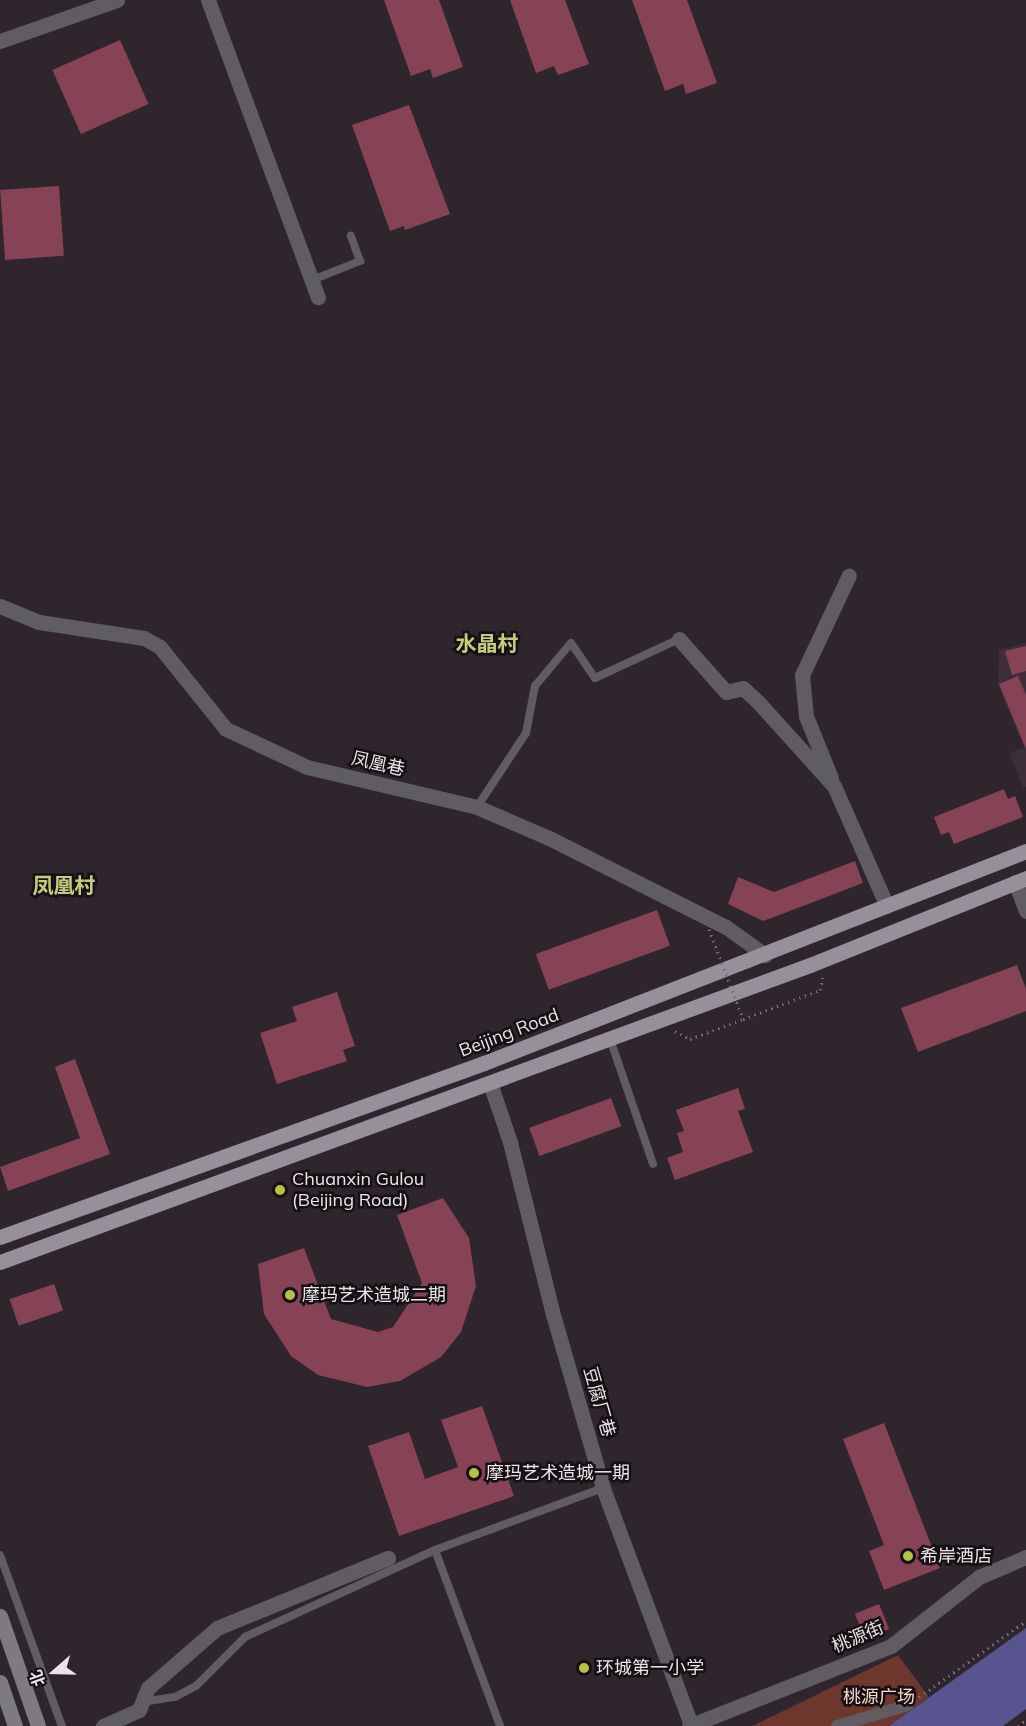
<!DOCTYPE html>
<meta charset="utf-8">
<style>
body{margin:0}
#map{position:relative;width:1026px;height:1726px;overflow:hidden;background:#2f252c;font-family:Mulish,"Noto Sans SC",sans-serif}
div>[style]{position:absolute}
.built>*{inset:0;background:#3e2e39}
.green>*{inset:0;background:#6d372d}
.water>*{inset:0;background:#57548f}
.building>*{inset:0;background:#864355;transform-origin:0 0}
.path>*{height:3px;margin-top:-1.5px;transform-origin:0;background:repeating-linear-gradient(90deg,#756c72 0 1.5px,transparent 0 6px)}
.service>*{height:8px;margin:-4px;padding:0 4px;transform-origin:4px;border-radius:4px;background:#605d62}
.pedestrian>*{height:12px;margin:-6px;padding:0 6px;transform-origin:6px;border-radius:6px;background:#605d62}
.minor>*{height:15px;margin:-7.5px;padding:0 7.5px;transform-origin:7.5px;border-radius:7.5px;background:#605d62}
.tertiary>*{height:15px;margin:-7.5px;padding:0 7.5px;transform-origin:7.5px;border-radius:7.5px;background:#605d62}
.secondary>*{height:15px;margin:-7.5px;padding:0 7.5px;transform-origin:7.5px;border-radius:7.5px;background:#7e7a82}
.primary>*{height:15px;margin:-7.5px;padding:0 7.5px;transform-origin:7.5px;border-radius:7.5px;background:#96909a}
.path-bridge>*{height:3px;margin-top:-1.5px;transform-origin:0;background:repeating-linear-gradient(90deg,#756c72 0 1.5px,transparent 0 6px)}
.dots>*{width:16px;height:16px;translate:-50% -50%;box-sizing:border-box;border:3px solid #141013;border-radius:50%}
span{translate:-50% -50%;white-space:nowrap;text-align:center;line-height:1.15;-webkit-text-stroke:5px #141013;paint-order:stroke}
.street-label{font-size:18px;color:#eae3e7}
.poi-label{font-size:18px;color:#eae3e7}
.left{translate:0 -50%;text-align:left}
.park-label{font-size:18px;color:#fed4cb}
.quarter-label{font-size:21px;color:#c6cc7e;font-weight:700}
.north{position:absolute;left:24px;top:1642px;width:60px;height:60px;-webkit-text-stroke:4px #141013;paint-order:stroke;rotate:250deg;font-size:16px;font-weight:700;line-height:24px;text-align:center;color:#eae3e7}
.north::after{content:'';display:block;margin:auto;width:21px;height:27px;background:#eae3e7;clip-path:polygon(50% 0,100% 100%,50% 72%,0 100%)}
</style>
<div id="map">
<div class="built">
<div style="clip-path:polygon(1026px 643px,1026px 787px,1023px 787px,1009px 753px,1024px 747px,998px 685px,999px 650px)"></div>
</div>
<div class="green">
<div style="clip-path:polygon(898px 1655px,929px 1697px,889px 1726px,752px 1726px)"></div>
</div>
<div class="water">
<div style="clip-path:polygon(1026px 1628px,1026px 1709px,1003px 1726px,889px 1726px)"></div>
</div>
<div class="building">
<div style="clip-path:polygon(384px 0,439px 0,463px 67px,433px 78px,430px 69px,411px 76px)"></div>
<div style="clip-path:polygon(510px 0,565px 0,589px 64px,558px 75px,554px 66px,536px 73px)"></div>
<div style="clip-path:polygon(632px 0,687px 0,717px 83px,686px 94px,683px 84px,665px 91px)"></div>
<div style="left:120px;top:40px;width:70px;height:74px;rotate:66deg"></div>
<div style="clip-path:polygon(409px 105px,450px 214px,405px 230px,404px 226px,390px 231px,352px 125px)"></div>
<div style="left:59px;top:186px;width:70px;height:59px;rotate:86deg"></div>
<div style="clip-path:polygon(1026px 646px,1026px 671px,1012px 675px,1005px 651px)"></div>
<div style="clip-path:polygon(1018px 676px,1026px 695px,1026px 749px,999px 684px)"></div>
<div style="clip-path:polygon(1004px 789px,1008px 799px,1015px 796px,1023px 817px,954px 844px,949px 832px,941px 835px,934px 817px)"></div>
<div style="clip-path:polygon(855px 861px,863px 883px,782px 914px,763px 921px,728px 904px,738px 877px,774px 892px)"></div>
<div style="left:657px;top:910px;width:38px;height:129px;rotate:70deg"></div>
<div style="clip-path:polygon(1017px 965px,1026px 989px,1026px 1011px,918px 1052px,901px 1008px)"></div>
<div style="clip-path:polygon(337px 992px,355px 1046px,343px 1050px,347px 1061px,277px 1084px,260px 1033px,297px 1021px,292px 1007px)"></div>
<div style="clip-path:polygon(75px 1059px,110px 1154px,8px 1191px,0 1167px,80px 1138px,55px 1067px)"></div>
<div style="clip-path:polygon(738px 1088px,745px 1109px,738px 1111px,753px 1152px,675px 1180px,667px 1158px,683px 1152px,677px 1133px,684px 1131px,676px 1110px)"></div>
<div style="left:611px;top:1098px;width:30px;height:87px;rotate:70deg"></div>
<div style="clip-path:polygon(443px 1198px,469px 1238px,476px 1286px,461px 1332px,441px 1357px,400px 1381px,367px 1387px,318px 1375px,291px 1356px,264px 1314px,258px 1264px,304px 1248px,331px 1319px,378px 1332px,393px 1327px,422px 1283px,397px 1215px)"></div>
<div style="left:54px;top:1284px;width:28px;height:47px;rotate:71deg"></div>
<div style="clip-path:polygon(482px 1406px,514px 1496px,399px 1536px,368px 1446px,409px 1432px,425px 1479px,458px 1467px,441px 1420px)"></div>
<div style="clip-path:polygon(884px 1423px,940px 1568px,884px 1590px,869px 1551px,884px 1545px,843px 1439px)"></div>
<div style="left:879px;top:1604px;width:27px;height:26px;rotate:68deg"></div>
</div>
<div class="path">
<div style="left:820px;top:990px;width:13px;rotate:-77deg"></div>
<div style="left:675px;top:1031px;width:17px;rotate:28deg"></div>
<div style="left:690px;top:1039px;width:57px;rotate:-20.7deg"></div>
<div style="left:919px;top:1697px;width:131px;rotate:-35.4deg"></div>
<div style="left:1018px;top:1726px;width:10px;rotate:-37deg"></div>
</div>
<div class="service">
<div style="left:312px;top:280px;width:52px;rotate:-21.6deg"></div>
<div style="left:360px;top:261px;width:27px;rotate:-110deg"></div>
<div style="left:477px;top:807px;width:89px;rotate:-56.5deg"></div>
<div style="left:526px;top:733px;width:48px;rotate:-79.2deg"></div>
<div style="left:535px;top:686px;width:56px;rotate:-50.1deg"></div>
<div style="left:571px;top:643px;width:42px;rotate:55.6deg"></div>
<div style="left:595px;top:678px;width:93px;rotate:-24.9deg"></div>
<div style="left:610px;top:1039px;width:132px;rotate:71deg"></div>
<div style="left:435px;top:1550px;width:188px;rotate:69.7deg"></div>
<div style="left:0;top:1555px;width:182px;rotate:70.1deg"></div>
<div style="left:142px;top:1702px;width:33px;rotate:-9deg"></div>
<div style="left:175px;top:1697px;width:24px;rotate:-28deg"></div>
<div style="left:196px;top:1686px;width:69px;rotate:-45deg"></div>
<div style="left:245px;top:1637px;width:209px;rotate:-24.6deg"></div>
<div style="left:435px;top:1550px;width:179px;rotate:-20.3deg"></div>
</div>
<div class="pedestrian">
<div style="left:837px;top:1726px;width:74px;rotate:-16.5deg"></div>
</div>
<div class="minor">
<div style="left:0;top:41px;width:124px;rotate:-19.3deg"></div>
<div style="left:0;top:606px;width:42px;rotate:22.3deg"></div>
<div style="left:39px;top:622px;width:106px;rotate:8.7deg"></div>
<div style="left:144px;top:638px;width:18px;rotate:29deg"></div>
<div style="left:160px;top:647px;width:105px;rotate:51.2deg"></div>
<div style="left:226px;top:729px;width:89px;rotate:25.1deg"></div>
<div style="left:307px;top:767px;width:175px;rotate:13.2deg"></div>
<div style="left:477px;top:807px;width:78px;rotate:23.3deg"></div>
<div style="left:549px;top:838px;width:198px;rotate:26.7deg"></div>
<div style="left:726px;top:927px;width:48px;rotate:35.7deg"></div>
<div style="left:679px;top:639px;width:71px;rotate:48.4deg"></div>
<div style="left:726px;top:692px;width:17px;rotate:-13deg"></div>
<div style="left:743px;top:688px;width:22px;rotate:43deg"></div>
<div style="left:759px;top:703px;width:112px;rotate:47.9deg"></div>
<div style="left:834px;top:786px;width:131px;rotate:66.2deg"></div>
<div style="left:831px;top:778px;width:67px;rotate:-112deg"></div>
<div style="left:806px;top:716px;width:41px;rotate:-95.6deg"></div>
<div style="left:802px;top:675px;width:110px;rotate:-64.8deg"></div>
<div style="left:1015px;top:882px;width:31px;rotate:69deg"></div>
<div style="left:103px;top:1726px;width:39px;rotate:-24deg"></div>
<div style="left:139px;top:1710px;width:24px;rotate:-68deg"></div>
<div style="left:148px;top:1688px;width:91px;rotate:-41deg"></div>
<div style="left:217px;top:1628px;width:185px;rotate:-22.3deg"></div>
<div style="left:689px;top:1726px;width:217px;rotate:-21.6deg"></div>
<div style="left:891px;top:1646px;width:112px;rotate:-38.1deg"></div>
<div style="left:979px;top:1577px;width:51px;rotate:-23.1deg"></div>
</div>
<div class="tertiary">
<div style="left:208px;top:0;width:317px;rotate:69.7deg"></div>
<div style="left:490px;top:1083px;width:62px;rotate:71.3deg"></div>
<div style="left:510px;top:1142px;width:174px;rotate:76deg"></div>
<div style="left:552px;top:1311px;width:184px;rotate:73.9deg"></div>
<div style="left:603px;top:1488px;width:253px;rotate:69.6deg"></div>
</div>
<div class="secondary">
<div style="left:0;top:1616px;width:116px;rotate:70.9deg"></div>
<div style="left:0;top:1682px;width:46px;rotate:71.2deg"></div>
</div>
<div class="primary">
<div style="left:0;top:1237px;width:514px;rotate:-19.77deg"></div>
<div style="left:484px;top:1063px;width:582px;rotate:-21.36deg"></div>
<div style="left:0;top:1262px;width:863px;rotate:-20.14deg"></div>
<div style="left:810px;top:965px;width:233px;rotate:-21.9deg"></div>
</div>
<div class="path-bridge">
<div style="left:709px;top:929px;width:96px;rotate:69.3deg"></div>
<div style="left:743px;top:1019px;width:82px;rotate:-20.6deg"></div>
</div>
<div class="dots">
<div style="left:280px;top:1190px;background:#bac045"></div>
<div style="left:290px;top:1295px;background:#bac045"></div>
<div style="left:474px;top:1473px;background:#bac045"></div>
<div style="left:908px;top:1556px;background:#bac045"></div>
<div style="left:584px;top:1668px;background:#bac045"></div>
</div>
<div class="street-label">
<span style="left:378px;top:764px;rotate:13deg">凤凰巷</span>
<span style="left:509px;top:1033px;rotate:-21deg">Beijing Road</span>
<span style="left:599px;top:1402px;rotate:74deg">豆腐厂巷</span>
<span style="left:858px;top:1637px;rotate:-23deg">桃源街</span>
</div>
<div class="poi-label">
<span class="left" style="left:292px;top:1190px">Chuanxin Gulou<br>(Beijing Road)</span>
<span class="left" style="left:302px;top:1295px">摩玛艺术造城二期</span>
<span class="left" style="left:486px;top:1473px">摩玛艺术造城一期</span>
<span class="left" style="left:920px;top:1556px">希岸酒店</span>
<span class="left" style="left:596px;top:1668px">环城第一小学</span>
</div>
<div class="park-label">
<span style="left:879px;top:1697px">桃源广场</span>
</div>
<div class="quarter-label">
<span style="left:487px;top:643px">水晶村</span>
<span style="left:64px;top:885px">凤凰村</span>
</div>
<div class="north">北</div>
</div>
